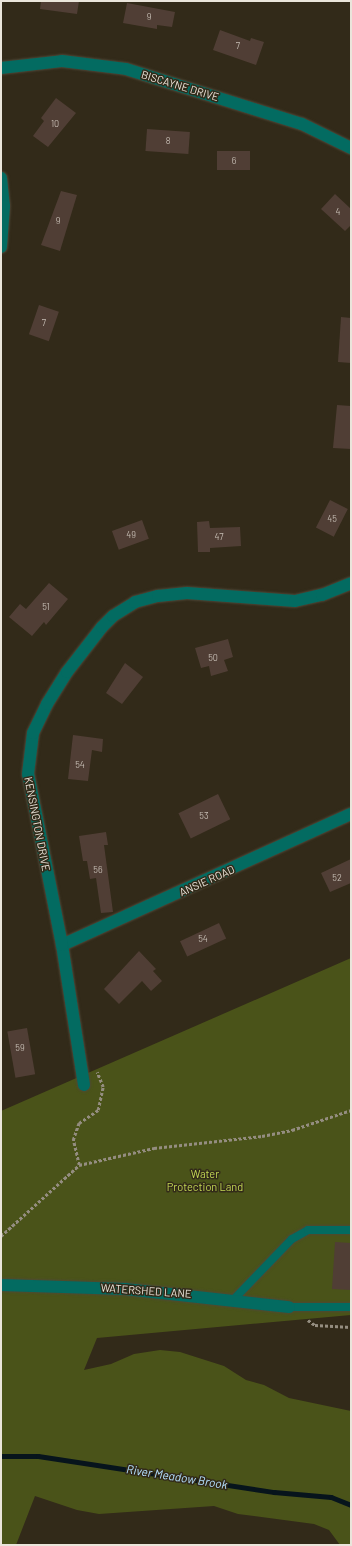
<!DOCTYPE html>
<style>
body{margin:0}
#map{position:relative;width:352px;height:1546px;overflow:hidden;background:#322a19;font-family:Barlow,sans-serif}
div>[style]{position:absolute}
.green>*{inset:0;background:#4a5319}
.stream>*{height:5px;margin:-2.5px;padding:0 2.5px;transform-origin:2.5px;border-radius:2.5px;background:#07141c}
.building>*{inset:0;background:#503e35;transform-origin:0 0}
.path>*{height:2.5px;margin-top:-1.25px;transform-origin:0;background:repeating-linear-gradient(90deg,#948d80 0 3px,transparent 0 5px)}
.roads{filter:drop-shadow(0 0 1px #4f4838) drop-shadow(0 0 1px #4f4838)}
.lane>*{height:8px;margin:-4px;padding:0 4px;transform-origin:4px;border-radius:4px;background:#036b61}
.street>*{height:12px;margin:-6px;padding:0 6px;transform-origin:6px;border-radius:6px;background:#036b61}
span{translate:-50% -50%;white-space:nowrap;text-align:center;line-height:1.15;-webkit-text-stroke:3px #322a19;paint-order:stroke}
.number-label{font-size:9px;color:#c4bbb2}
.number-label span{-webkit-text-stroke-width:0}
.street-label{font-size:11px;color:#eae5db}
.park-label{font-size:11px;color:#c2d653}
.water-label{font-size:12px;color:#b4e0fe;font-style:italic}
.frame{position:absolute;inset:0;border:2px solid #eae5db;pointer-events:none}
</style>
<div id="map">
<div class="green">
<div style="clip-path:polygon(351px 958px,351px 1315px,97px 1338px,84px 1370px,111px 1364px,134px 1354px,160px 1350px,180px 1352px,224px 1366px,246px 1380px,264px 1385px,289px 1398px,351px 1411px,351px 1545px,340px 1545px,329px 1530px,314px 1524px,238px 1514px,214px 1506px,99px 1514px,77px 1510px,35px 1496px,16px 1545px,1px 1545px,1px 1111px)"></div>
</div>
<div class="stream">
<div style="left:1px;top:1456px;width:37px"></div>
<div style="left:38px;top:1456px;width:239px;rotate:8.7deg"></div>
<div style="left:274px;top:1492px;width:57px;rotate:5deg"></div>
<div style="left:331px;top:1497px;width:22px;rotate:22deg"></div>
</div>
<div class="building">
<div style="clip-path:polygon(41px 1px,79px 1px,77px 14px,40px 9px)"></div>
<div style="clip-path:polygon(127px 3px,175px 12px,172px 27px,157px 25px,157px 29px,123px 23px)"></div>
<div style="clip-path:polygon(220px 30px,250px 41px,251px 38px,264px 42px,256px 65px,213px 50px)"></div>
<div style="clip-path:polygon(56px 98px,76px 113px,48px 147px,33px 136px,44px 121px,41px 118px)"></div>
<div style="left:147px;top:129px;width:43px;height:22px;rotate:4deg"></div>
<div style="left:217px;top:151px;width:33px;height:19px"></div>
<div style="clip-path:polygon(61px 191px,77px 195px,60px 251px,41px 245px)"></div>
<div style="clip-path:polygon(335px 194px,351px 209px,351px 225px,345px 231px,321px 209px)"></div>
<div style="left:39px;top:305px;width:21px;height:31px;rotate:19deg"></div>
<div style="clip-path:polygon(341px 317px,351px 318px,351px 363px,338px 362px)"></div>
<div style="clip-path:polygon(337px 405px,351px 406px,351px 449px,333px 448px)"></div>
<div style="left:330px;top:500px;width:20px;height:31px;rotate:27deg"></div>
<div style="left:142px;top:520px;width:20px;height:32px;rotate:70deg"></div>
<div style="clip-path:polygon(209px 521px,210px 528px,240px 527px,241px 546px,210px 548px,210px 552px,198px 552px,197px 522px)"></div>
<div style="clip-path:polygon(49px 583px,68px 599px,46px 625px,44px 622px,32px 636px,9px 617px,20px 604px,26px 609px)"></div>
<div style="clip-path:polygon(228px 639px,233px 657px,224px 660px,228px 671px,211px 676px,209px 666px,201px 668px,195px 648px)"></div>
<div style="clip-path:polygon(125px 663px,143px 677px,122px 704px,106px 693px)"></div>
<div style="clip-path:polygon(73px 735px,103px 739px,102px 752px,92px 750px,88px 781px,68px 779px)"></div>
<div style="left:218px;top:794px;width:28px;height:44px;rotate:64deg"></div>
<div style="clip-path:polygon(106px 832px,108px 845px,104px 845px,113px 912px,101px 913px,96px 878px,90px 879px,87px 861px,83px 861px,79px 836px)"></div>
<div style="clip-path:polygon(351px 859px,351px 883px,330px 892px,321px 873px)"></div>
<div style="left:219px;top:923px;width:17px;height:43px;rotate:65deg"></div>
<div style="clip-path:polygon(139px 951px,156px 969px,153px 971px,162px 981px,151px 991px,142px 981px,119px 1004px,104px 989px)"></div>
<div style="left:27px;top:1028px;width:47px;height:20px;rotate:80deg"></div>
<div style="clip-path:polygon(335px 1242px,351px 1243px,351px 1290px,332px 1289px)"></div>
</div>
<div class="path">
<div style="left:79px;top:1165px;width:26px;rotate:-103deg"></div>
<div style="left:73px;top:1140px;width:18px;rotate:-71deg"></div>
<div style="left:79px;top:1123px;width:23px;rotate:-34deg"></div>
<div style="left:98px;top:1110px;width:24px;rotate:-78deg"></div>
<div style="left:103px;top:1087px;width:16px;rotate:-112deg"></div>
<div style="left:1px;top:1236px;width:105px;rotate:-42.3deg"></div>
<div style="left:79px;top:1165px;width:77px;rotate:-12.8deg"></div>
<div style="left:154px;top:1148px;width:109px;rotate:-6.3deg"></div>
<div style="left:262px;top:1136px;width:31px;rotate:-11deg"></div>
<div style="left:292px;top:1130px;width:62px;rotate:-18.7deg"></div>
<div style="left:308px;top:1320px;width:9px;rotate:36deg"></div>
<div style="left:315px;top:1325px;width:36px;rotate:3deg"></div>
</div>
<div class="roads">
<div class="lane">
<div style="left:234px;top:1299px;width:83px;rotate:-46deg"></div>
<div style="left:292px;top:1239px;width:18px;rotate:-29deg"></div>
<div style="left:308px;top:1230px;width:43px"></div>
<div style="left:289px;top:1307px;width:62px"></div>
</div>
<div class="street">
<div style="left:1px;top:68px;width:61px;rotate:-6.5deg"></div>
<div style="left:62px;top:61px;width:64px;rotate:7.1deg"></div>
<div style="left:126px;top:69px;width:184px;rotate:17.4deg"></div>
<div style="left:302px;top:124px;width:55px;rotate:26.1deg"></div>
<div style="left:1px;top:178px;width:28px;rotate:84deg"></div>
<div style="left:4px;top:206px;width:41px;rotate:94.2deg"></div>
<div style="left:62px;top:945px;width:317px;rotate:-24.4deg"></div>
<div style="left:84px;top:1085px;width:142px;rotate:-98.9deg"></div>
<div style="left:62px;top:945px;width:174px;rotate:-101.2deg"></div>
<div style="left:28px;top:774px;width:41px;rotate:-83deg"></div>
<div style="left:33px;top:733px;width:32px;rotate:-64deg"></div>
<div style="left:47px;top:704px;width:38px;rotate:-58deg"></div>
<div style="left:67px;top:672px;width:57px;rotate:-52.1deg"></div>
<div style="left:102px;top:627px;width:16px;rotate:-45deg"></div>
<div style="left:113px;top:616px;width:26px;rotate:-32deg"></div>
<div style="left:135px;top:602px;width:24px;rotate:-15deg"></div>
<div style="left:158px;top:596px;width:29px;rotate:-6deg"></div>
<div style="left:187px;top:593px;width:108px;rotate:4.2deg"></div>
<div style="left:295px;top:601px;width:28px;rotate:-13deg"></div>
<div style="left:322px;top:595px;width:31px;rotate:-22deg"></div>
<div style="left:1px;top:1285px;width:124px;rotate:1.8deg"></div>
<div style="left:125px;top:1289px;width:165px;rotate:6.3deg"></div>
</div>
</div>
<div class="number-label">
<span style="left:149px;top:17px">9</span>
<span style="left:238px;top:46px">7</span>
<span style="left:55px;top:124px">10</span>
<span style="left:168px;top:141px">8</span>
<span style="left:234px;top:161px">6</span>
<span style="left:338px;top:212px">4</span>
<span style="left:58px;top:221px">9</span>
<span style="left:44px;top:323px">7</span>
<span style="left:332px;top:519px">45</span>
<span style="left:131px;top:535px">49</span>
<span style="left:219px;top:537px">47</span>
<span style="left:46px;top:607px">51</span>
<span style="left:213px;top:658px">50</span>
<span style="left:80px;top:765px">54</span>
<span style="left:204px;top:816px">53</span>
<span style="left:98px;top:870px">56</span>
<span style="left:337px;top:878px">52</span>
<span style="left:203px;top:939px">54</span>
<span style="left:20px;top:1048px">59</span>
</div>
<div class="street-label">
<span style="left:180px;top:86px;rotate:17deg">BISCAYNE DRIVE</span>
<span style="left:37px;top:824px;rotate:79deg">KENSINGTON DRIVE</span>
<span style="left:207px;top:881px;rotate:-24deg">ANSIE ROAD</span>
<span style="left:146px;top:1291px;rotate:4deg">WATERSHED LANE</span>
</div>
<div class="park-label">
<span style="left:205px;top:1181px">Water<br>Protection Land</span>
</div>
<div class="water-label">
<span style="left:177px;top:1477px;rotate:9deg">River Meadow Brook</span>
</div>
<div class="frame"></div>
</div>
